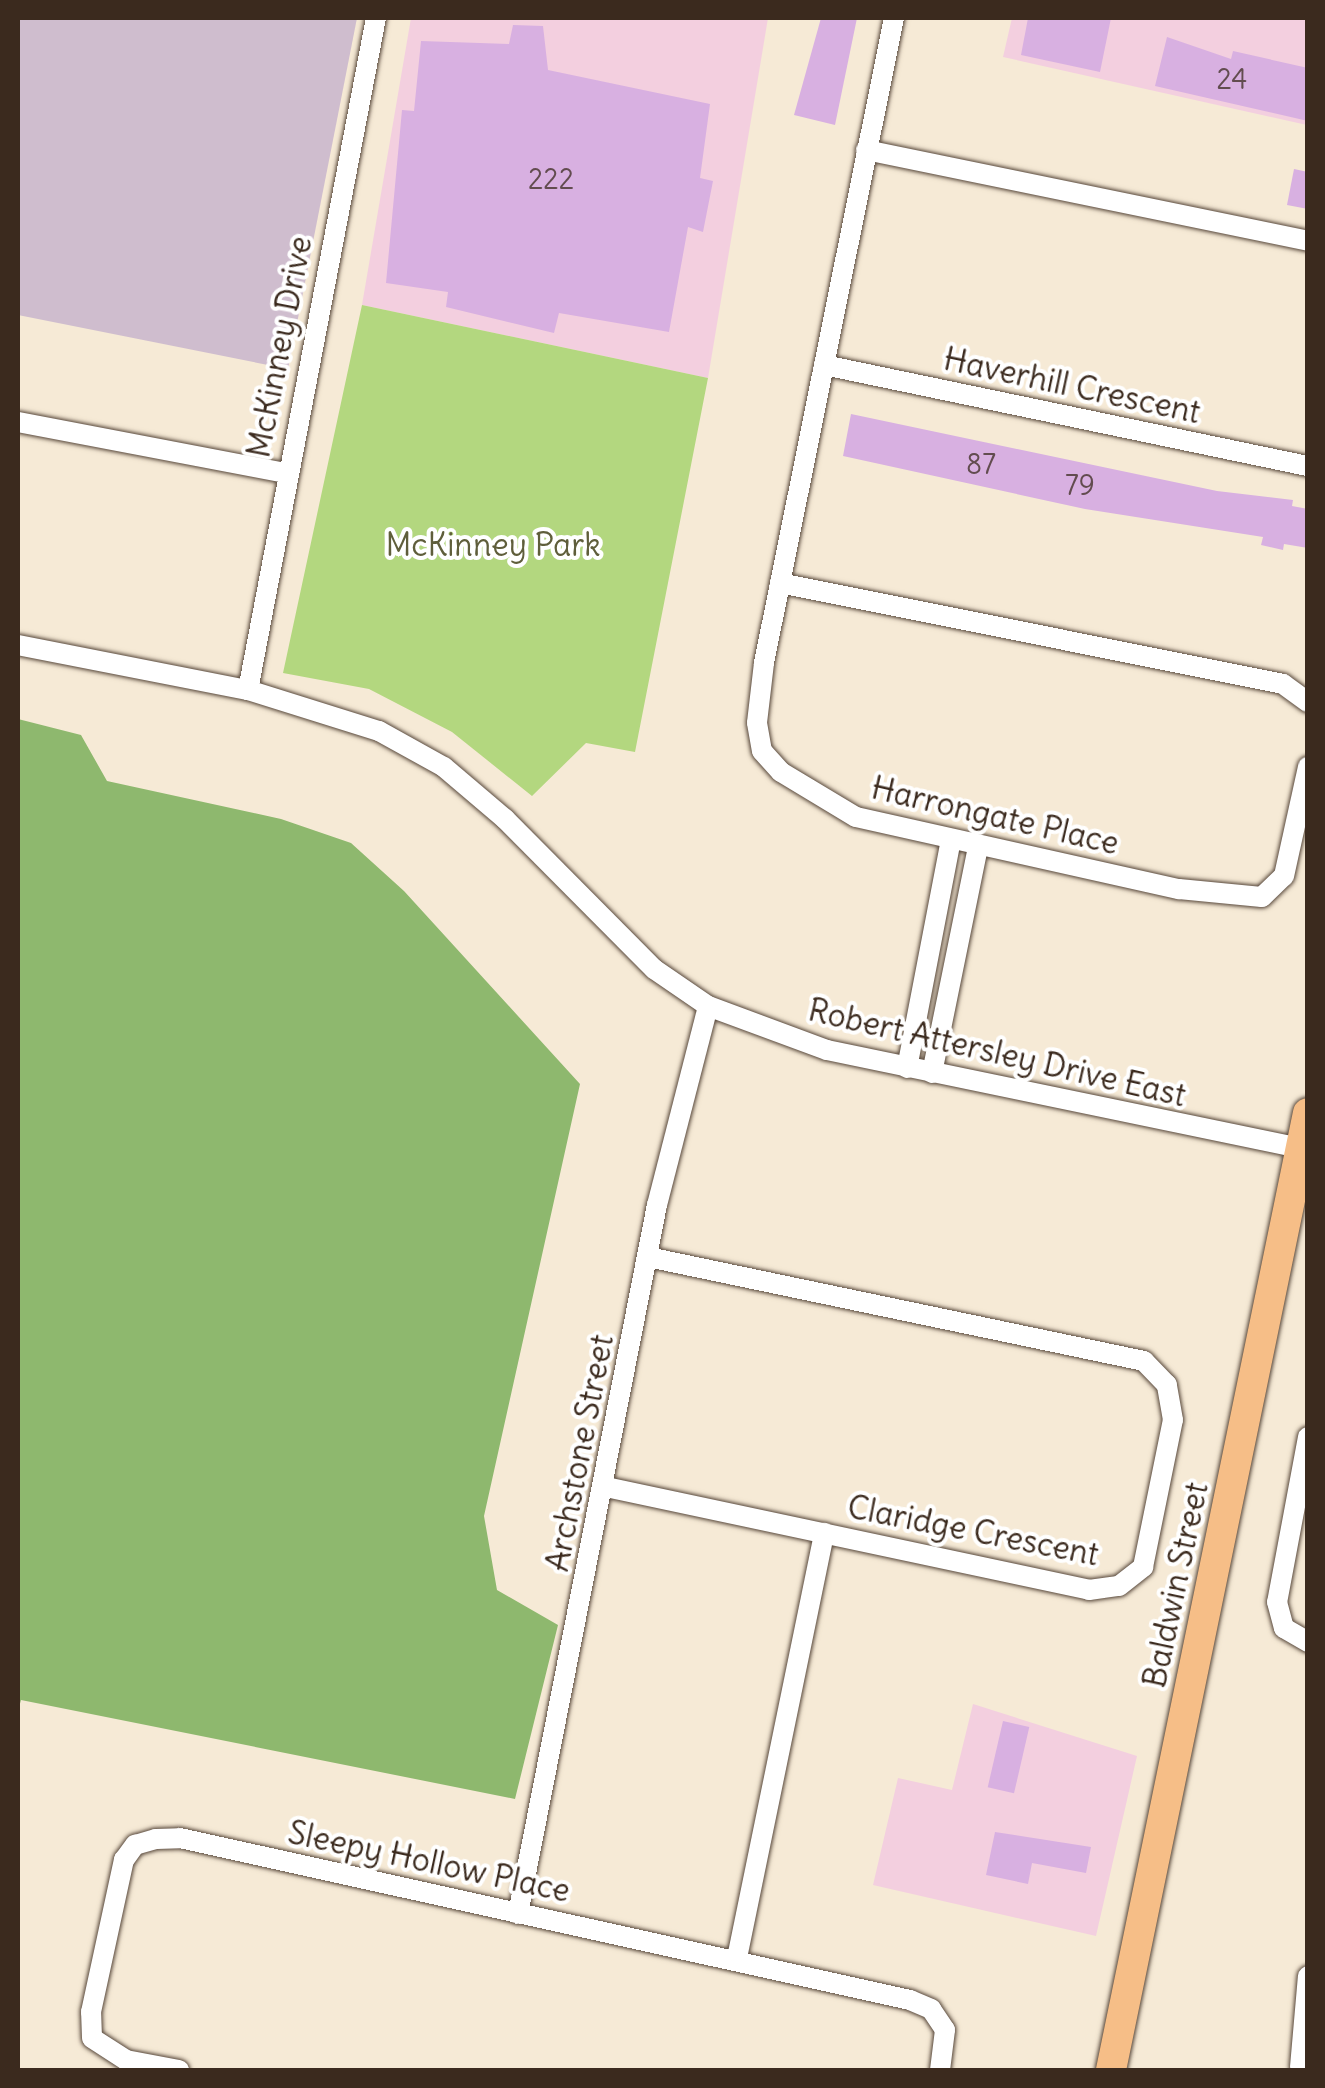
<!DOCTYPE html>
<style>
body{margin:0}
#map{position:relative;width:1325px;height:2088px;overflow:hidden;background:#f6ead6;font-family:Delius,sans-serif}
div>[style]{position:absolute}
.built>*{inset:0;background:#f3cfdf}
.industrial>*{inset:0;background:#cfbdce}
.green>*{inset:0;background:#b3d77f}
.forest>*{inset:0;background:#8eb86e}
.building>*{inset:0;background:#d8b0e1;transform-origin:0 0}
.roads{filter:drop-shadow(0 0 2px #57473a) drop-shadow(0 0 2px #57473a)}
.street>*{height:20px;margin:-10px;padding:0 10px;transform-origin:10px;border-radius:10px;background:#fff}
.primary>*{height:30px;margin:-15px;padding:0 15px;transform-origin:15px;border-radius:15px;background:#f6be87}
span{translate:-50% -50%;white-space:nowrap;text-align:center;line-height:1.15;-webkit-text-stroke:8px #fff;paint-order:stroke}
.number-label{font-size:28px;color:#624c4f}
.number-label span{-webkit-text-stroke-width:0}
.street-label{font-size:32px;color:#3b2a1e}
.park-label{font-size:32px;color:#5f5e3b}
.frame{position:absolute;inset:0;border:20px solid #3b2a1e;pointer-events:none}
</style>
<div id="map">
<div class="built">
<div style="clip-path:polygon(411px 18px,768px 18px,708px 378px,362px 305px)"></div>
<div style="clip-path:polygon(1012px 18px,1307px 18px,1307px 125px,1003px 57px)"></div>
<div style="clip-path:polygon(973px 1704px,1137px 1756px,1096px 1936px,873px 1885px,898px 1778px,952px 1790px)"></div>
</div>
<div class="industrial">
<div style="clip-path:polygon(18px 18px,357px 18px,288px 369px,18px 315px)"></div>
</div>
<div class="green">
<div style="clip-path:polygon(362px 305px,708px 378px,635px 752px,586px 743px,532px 796px,452px 732px,369px 689px,283px 673px)"></div>
</div>
<div class="forest">
<div style="clip-path:polygon(18px 719px,81px 735px,107px 781px,281px 819px,351px 843px,404px 891px,580px 1084px,484px 1516px,497px 1590px,558px 1625px,515px 1799px,21px 1700px,18px 1711px)"></div>
</div>
<div class="building">
<div style="clip-path:polygon(821px 18px,857px 18px,835px 125px,794px 115px)"></div>
<div style="clip-path:polygon(1028px 18px,1111px 18px,1100px 72px,1021px 55px)"></div>
<div style="clip-path:polygon(513px 25px,543px 26px,548px 70px,710px 104px,700px 178px,713px 181px,703px 232px,688px 227px,669px 332px,559px 313px,554px 333px,446px 307px,448px 292px,386px 283px,402px 110px,414px 111px,421px 41px,509px 44px)"></div>
<div style="clip-path:polygon(1167px 37px,1231px 59px,1233px 51px,1308px 68px,1308px 121px,1155px 86px)"></div>
<div style="clip-path:polygon(1294px 169px,1308px 172px,1308px 209px,1287px 205px)"></div>
<div style="clip-path:polygon(851px 414px,1217px 491px,1293px 500px,1292px 506px,1308px 509px,1308px 548px,1284px 544px,1283px 550px,1261px 545px,1263px 537px,1085px 509px,843px 456px)"></div>
<div style="left:1003px;top:1721px;width:27px;height:68px;rotate:13deg"></div>
<div style="clip-path:polygon(995px 1832px,1091px 1847px,1086px 1873px,1032px 1863px,1028px 1884px,986px 1875px)"></div>
</div>
<div class="roads">
<div class="street">
<div style="left:894px;top:18px;width:658px;rotate:101.4deg"></div>
<div style="left:764px;top:663px;width:60px;rotate:96.7deg"></div>
<div style="left:757px;top:723px;width:28px;rotate:80deg"></div>
<div style="left:762px;top:751px;width:28px;rotate:48deg"></div>
<div style="left:781px;top:772px;width:87px;rotate:31deg"></div>
<div style="left:856px;top:817px;width:331px;rotate:12.6deg"></div>
<div style="left:1179px;top:889px;width:83px;rotate:5.5deg"></div>
<div style="left:1262px;top:897px;width:30px;rotate:-44deg"></div>
<div style="left:1284px;top:876px;width:112px;rotate:-77.6deg"></div>
<div style="left:866px;top:150px;width:451px;rotate:11.6deg"></div>
<div style="left:824px;top:365px;width:494px;rotate:11.8deg"></div>
<div style="left:18px;top:422px;width:273px;rotate:10.8deg"></div>
<div style="left:780px;top:583px;width:513px;rotate:11.35deg"></div>
<div style="left:1283px;top:684px;width:31px;rotate:36deg"></div>
<div style="left:18px;top:645px;width:234px;rotate:11.1deg"></div>
<div style="left:248px;top:690px;width:137px;rotate:17.4deg"></div>
<div style="left:379px;top:731px;width:74px;rotate:29deg"></div>
<div style="left:444px;top:767px;width:80px;rotate:40.4deg"></div>
<div style="left:505px;top:819px;width:211px;rotate:45.2deg"></div>
<div style="left:654px;top:969px;width:65px;rotate:34.4deg"></div>
<div style="left:708px;top:1006px;width:127px;rotate:20.3deg"></div>
<div style="left:827px;top:1050px;width:491px;rotate:11.7deg"></div>
<div style="left:248px;top:690px;width:684px;rotate:-79.22deg"></div>
<div style="left:907px;top:1068px;width:233px;rotate:-79.1deg"></div>
<div style="left:932px;top:1073px;width:232px;rotate:-78.5deg"></div>
<div style="left:1308px;top:1437px;width:168px;rotate:100.6deg"></div>
<div style="left:1277px;top:1602px;width:27px;rotate:75deg"></div>
<div style="left:1284px;top:1628px;width:28px;rotate:30deg"></div>
<div style="left:606px;top:1487px;width:494px;rotate:12deg"></div>
<div style="left:1089px;top:1590px;width:30px;rotate:-8deg"></div>
<div style="left:1119px;top:1586px;width:31px;rotate:-38deg"></div>
<div style="left:1143px;top:1567px;width:150px;rotate:-78.5deg"></div>
<div style="left:1173px;top:1420px;width:36px;rotate:-100deg"></div>
<div style="left:1167px;top:1385px;width:33px;rotate:-134deg"></div>
<div style="left:1144px;top:1361px;width:507px;rotate:-168.16deg"></div>
<div style="left:518px;top:1914px;width:722px;rotate:-78.91deg"></div>
<div style="left:657px;top:1205px;width:205px;rotate:-75.6deg"></div>
<div style="left:737px;top:1958px;width:434px;rotate:-78.4deg"></div>
<div style="left:1300px;top:2067px;width:91px;rotate:-85deg"></div>
<div style="left:179px;top:2070px;width:54px;rotate:-169.3deg"></div>
<div style="left:126px;top:2060px;width:40px;rotate:-147.1deg"></div>
<div style="left:92px;top:2038px;width:26px;rotate:-92deg"></div>
<div style="left:91px;top:2012px;width:156px;rotate:-77.8deg"></div>
<div style="left:124px;top:1860px;width:19px;rotate:-54deg"></div>
<div style="left:135px;top:1845px;width:22px;rotate:-16deg"></div>
<div style="left:156px;top:1839px;width:24px;rotate:-2deg"></div>
<div style="left:180px;top:1838px;width:748px;rotate:12.51deg"></div>
<div style="left:910px;top:2000px;width:23px;rotate:23deg"></div>
<div style="left:931px;top:2009px;width:25px;rotate:56deg"></div>
<div style="left:945px;top:2030px;width:40px;rotate:97.1deg"></div>
</div>
<div class="primary">
<div style="left:1111px;top:2070px;width:977px;rotate:-78.37deg"></div>
</div>
</div>
<div class="number-label">
<span style="left:1232px;top:79px">24</span>
<span style="left:551px;top:179px">222</span>
<span style="left:981px;top:464px">87</span>
<span style="left:1080px;top:485px">79</span>
</div>
<div class="street-label">
<span style="left:280px;top:347px;rotate:-79deg">McKinney Drive</span>
<span style="left:1072px;top:386px;rotate:12deg">Haverhill Crescent</span>
<span style="left:995px;top:816px;rotate:13deg">Harrongate Place</span>
<span style="left:997px;top:1053px;rotate:13deg">Robert Attersley Drive East</span>
<span style="left:580px;top:1453px;rotate:-79deg">Archstone Street</span>
<span style="left:973px;top:1531px;rotate:11deg">Claridge Crescent</span>
<span style="left:1176px;top:1585px;rotate:-78deg">Baldwin Street</span>
<span style="left:429px;top:1862px;rotate:12deg">Sleepy Hollow Place</span>
</div>
<div class="park-label">
<span style="left:493px;top:545px">McKinney Park</span>
</div>
<div class="frame"></div>
</div>
